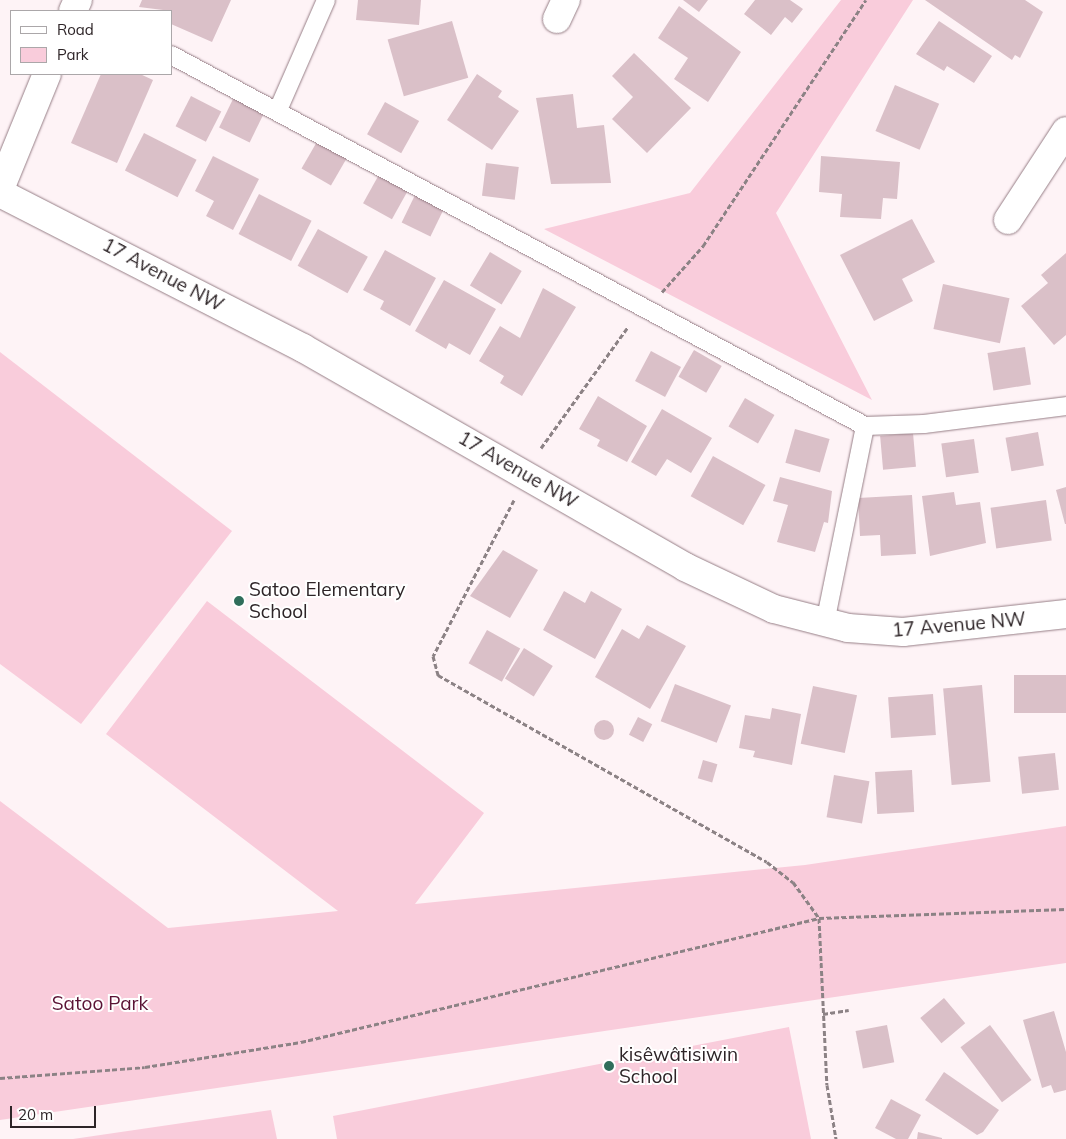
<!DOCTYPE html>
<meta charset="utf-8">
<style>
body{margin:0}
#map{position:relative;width:1066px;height:1139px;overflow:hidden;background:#fef3f6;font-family:Mulish,sans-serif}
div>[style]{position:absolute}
.green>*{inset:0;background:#f9ccdb}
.building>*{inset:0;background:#dac0c8;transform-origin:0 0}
.round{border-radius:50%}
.path>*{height:3px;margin-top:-1.5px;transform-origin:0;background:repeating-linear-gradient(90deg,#8c8285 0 5px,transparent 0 7.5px)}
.roads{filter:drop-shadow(0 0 1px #967e86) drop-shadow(0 0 1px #967e86)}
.lane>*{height:18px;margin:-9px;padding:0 9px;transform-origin:9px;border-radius:9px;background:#fff}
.street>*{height:28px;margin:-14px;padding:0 14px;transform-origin:14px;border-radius:14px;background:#fff}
.dots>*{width:14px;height:14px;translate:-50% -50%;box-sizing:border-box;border:2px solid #fff;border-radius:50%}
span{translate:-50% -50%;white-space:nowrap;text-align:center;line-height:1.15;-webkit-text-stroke:4px #fff;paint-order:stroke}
.street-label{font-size:19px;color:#2d2427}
.poi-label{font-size:19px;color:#2d2427}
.left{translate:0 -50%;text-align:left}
.park-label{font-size:19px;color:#5b1335}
.legend{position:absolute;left:10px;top:10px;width:162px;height:65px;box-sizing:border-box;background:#fff;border:1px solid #aba7a9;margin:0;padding:6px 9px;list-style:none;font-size:15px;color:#2d2427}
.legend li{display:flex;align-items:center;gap:10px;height:25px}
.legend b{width:25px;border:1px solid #aba7a9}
.scale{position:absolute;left:10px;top:1106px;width:86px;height:22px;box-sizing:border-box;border:2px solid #2d2427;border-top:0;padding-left:6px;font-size:15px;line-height:18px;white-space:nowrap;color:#2d2427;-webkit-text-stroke:4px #fff;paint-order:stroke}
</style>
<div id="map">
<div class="green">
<div style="clip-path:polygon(841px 0,913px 0,776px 213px,872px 400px,544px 229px,690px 193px)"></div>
<div style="clip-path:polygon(0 352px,232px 531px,81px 724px,0 664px)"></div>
<div style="clip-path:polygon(207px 601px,484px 813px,415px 904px,805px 865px,1066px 826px,1066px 963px,0 1120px,0 801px,168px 928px,338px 911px,106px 734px)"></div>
<div style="clip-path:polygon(789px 1027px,811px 1139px,337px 1139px,333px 1116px)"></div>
<div style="clip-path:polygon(271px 1110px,277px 1139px,73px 1139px)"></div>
</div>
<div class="building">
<div style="clip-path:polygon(142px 0,231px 0,212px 42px,171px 24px,171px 11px,139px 7px)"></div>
<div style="clip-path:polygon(358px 0,421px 0,419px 25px,356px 20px)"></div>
<div style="clip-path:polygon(683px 0,708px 0,699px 12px)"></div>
<div style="clip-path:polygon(755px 0,790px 0,803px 9px,792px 23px,785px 17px,771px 35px,744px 14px)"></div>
<div style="clip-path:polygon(925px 0,1025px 0,1043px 12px,1020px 58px,1015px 55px,1012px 60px)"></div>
<div style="clip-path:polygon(679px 6px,741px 52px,708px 102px,674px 79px,688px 58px,658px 38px)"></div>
<div style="left:452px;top:21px;width:59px;height:67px;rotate:74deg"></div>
<div style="clip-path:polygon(939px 21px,992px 56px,974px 83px,947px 66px,944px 71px,916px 54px)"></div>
<div style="clip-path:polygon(634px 53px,691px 108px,647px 153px,612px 119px,633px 97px,612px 76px)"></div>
<div style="clip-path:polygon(101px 74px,140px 74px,153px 80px,117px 163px,71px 143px)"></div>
<div style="clip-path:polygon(477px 74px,502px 91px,498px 97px,519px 111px,492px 150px,447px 120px)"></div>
<div style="left:895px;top:85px;width:48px;height:50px;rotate:23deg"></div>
<div style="clip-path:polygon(573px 94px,577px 128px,604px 125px,611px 183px,551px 184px,536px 98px)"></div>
<div style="left:191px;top:96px;width:34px;height:34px;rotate:27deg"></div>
<div style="left:234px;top:97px;width:34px;height:34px;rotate:26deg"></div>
<div style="left:385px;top:102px;width:39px;height:37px;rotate:29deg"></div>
<div style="left:144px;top:133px;width:59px;height:42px;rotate:27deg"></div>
<div style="left:318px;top:140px;width:34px;height:33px;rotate:30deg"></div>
<div style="clip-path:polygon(213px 156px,259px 179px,233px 230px,206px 216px,214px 201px,195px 191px)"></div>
<div style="clip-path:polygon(821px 156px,900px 162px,897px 199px,883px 198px,881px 219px,840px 217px,842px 194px,819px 192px)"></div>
<div style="left:486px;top:163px;width:33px;height:33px;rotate:7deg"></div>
<div style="left:381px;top:171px;width:33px;height:37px;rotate:29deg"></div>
<div style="left:417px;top:191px;width:32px;height:35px;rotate:26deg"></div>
<div style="left:259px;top:194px;width:59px;height:45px;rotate:27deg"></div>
<div style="clip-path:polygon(912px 219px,935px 262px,902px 279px,913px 301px,874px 321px,840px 255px)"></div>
<div style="left:318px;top:229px;width:57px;height:42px;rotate:29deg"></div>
<div style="clip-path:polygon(385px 250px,436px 278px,410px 326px,380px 309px,384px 301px,363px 290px)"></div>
<div style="left:490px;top:252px;width:37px;height:39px;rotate:31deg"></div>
<div style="clip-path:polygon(1066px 253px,1066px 335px,1054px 345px,1021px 306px,1048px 283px,1041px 275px)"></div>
<div style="clip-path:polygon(444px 280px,496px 309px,470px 355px,449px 343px,446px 349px,415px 331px)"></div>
<div style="left:943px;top:284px;width:68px;height:46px;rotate:12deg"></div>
<div style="clip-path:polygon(543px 288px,576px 307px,522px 396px,500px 383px,504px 376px,479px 361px,500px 326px,520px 338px)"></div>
<div style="left:1025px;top:347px;width:38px;height:38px;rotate:81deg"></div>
<div style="left:694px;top:350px;width:32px;height:31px;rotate:30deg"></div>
<div style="left:651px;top:351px;width:34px;height:34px;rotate:28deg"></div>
<div style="clip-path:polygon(598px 396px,647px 426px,627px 462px,597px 446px,600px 440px,579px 429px)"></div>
<div style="left:745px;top:398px;width:34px;height:33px;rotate:30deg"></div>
<div style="clip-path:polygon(662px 409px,712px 438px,691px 473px,667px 459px,656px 476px,631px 462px)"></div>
<div style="left:795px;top:429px;width:36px;height:35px;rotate:16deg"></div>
<div style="left:1038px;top:432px;width:34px;height:33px;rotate:80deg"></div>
<div style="left:913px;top:433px;width:34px;height:33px;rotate:85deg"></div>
<div style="left:974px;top:439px;width:34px;height:33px;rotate:82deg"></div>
<div style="left:713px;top:456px;width:60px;height:46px;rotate:29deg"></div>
<div style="clip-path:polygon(780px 477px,832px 491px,828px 523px,824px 522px,815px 552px,777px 542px,788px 505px,773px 501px)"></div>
<div style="clip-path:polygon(1066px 487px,1066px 524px,1065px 524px,1056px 490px)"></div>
<div style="clip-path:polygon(954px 492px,956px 505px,980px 502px,986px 543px,930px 556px,922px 496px)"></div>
<div style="clip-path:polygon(912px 495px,916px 554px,881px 556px,880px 535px,860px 536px,858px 498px)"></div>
<div style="left:1046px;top:500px;width:41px;height:56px;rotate:82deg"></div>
<div style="clip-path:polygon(503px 550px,538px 570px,510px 618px,470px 596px)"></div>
<div style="clip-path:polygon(564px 591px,585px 603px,591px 591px,622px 609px,595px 659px,543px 630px)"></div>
<div style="clip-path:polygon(647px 625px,686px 646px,650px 709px,595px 677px,622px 629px,639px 639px)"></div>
<div style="left:487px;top:630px;width:38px;height:38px;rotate:29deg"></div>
<div style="left:524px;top:648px;width:34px;height:36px;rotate:32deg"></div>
<div style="left:1066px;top:675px;width:38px;height:52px;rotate:90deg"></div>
<div style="left:675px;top:684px;width:60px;height:40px;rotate:21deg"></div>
<div style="left:982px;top:685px;width:97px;height:39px;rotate:85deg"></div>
<div style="left:813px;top:686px;width:45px;height:59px;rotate:12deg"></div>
<div style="left:933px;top:694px;width:41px;height:45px;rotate:86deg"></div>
<div style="clip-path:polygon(772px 708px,801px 714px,792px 765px,753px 757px,755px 751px,739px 748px,745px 715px,770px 719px)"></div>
<div style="left:638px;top:717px;width:16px;height:20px;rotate:27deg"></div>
<div class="round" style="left:594px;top:720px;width:20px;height:20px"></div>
<div style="left:1055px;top:753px;width:37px;height:37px;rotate:84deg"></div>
<div style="left:703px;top:760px;width:15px;height:19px;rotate:16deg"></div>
<div style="left:912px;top:770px;width:42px;height:37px;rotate:87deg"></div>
<div style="left:834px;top:775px;width:36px;height:43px;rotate:10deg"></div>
<div style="left:944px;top:998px;width:33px;height:31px;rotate:50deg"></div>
<div style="clip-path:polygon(1054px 1011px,1066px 1052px,1066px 1090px,1054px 1093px,1051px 1085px,1042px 1088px,1023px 1020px)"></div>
<div style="left:887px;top:1025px;width:38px;height:32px;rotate:79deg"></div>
<div style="left:990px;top:1025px;width:69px;height:37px;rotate:53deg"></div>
<div style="clip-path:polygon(944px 1072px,999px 1110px,983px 1132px,977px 1135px,925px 1100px)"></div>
<div style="clip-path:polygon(891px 1099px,921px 1115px,908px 1139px,896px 1139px,875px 1128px)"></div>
<div style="clip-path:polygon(918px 1132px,942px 1138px,942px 1139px,917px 1139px)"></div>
</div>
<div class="path">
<div style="left:662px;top:292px;width:62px;rotate:-48.3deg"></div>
<div style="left:703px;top:246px;width:295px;rotate:-56.5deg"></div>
<div style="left:541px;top:448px;width:149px;rotate:-54.3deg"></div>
<div style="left:514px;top:500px;width:176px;rotate:117.4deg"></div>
<div style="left:433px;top:656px;width:20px;rotate:75deg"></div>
<div style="left:438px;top:675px;width:378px;rotate:29.6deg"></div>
<div style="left:767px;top:862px;width:33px;rotate:38deg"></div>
<div style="left:793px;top:882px;width:44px;rotate:54.2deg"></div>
<div style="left:819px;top:918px;width:167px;rotate:87.3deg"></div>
<div style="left:827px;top:1085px;width:55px;rotate:80.5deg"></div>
<div style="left:823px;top:1014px;width:26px;rotate:-9deg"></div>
<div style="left:0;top:1078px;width:145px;rotate:-4.3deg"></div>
<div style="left:145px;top:1067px;width:158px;rotate:-9.1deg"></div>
<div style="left:301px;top:1042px;width:533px;rotate:-13.46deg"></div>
<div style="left:819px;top:918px;width:247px;rotate:-2.1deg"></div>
</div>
<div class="roads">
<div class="lane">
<div style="left:171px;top:55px;width:787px;rotate:28.13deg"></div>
<div style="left:865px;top:426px;width:59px;rotate:-1.9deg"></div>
<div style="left:924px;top:424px;width:143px;rotate:-7.2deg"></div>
<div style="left:278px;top:110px;width:120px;rotate:-66.4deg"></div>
<div style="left:825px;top:623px;width:201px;rotate:-78.5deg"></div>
</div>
<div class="street">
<div style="left:73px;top:11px;width:12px;rotate:-66deg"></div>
<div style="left:557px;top:19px;width:21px;rotate:-65deg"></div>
<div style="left:0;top:189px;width:124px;rotate:-67.8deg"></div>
<div style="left:0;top:193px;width:340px;rotate:27.1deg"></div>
<div style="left:303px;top:348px;width:440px;rotate:29.8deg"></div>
<div style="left:685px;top:567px;width:98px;rotate:25.3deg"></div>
<div style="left:774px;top:609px;width:76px;rotate:14.4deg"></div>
<div style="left:848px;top:628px;width:55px;rotate:4.2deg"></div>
<div style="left:903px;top:632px;width:164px;rotate:-6.3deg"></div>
<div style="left:1008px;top:220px;width:106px;rotate:-56.9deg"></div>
</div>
</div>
<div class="dots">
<div style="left:239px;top:601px;background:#306e5b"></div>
<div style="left:609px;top:1066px;background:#306e5b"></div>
</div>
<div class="street-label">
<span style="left:163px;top:275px;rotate:28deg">17 Avenue NW</span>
<span style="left:518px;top:470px;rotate:30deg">17 Avenue NW</span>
<span style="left:959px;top:625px;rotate:-5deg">17 Avenue NW</span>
</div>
<div class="poi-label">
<span class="left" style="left:249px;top:601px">Satoo Elementary<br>School</span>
<span class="left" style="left:619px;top:1066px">kisêwâtisiwin<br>School</span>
</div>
<div class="park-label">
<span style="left:100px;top:1004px">Satoo Park</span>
</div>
<ul class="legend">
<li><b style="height:6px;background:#fff"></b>Road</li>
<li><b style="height:14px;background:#f9ccdb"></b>Park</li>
</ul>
<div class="scale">20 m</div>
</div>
